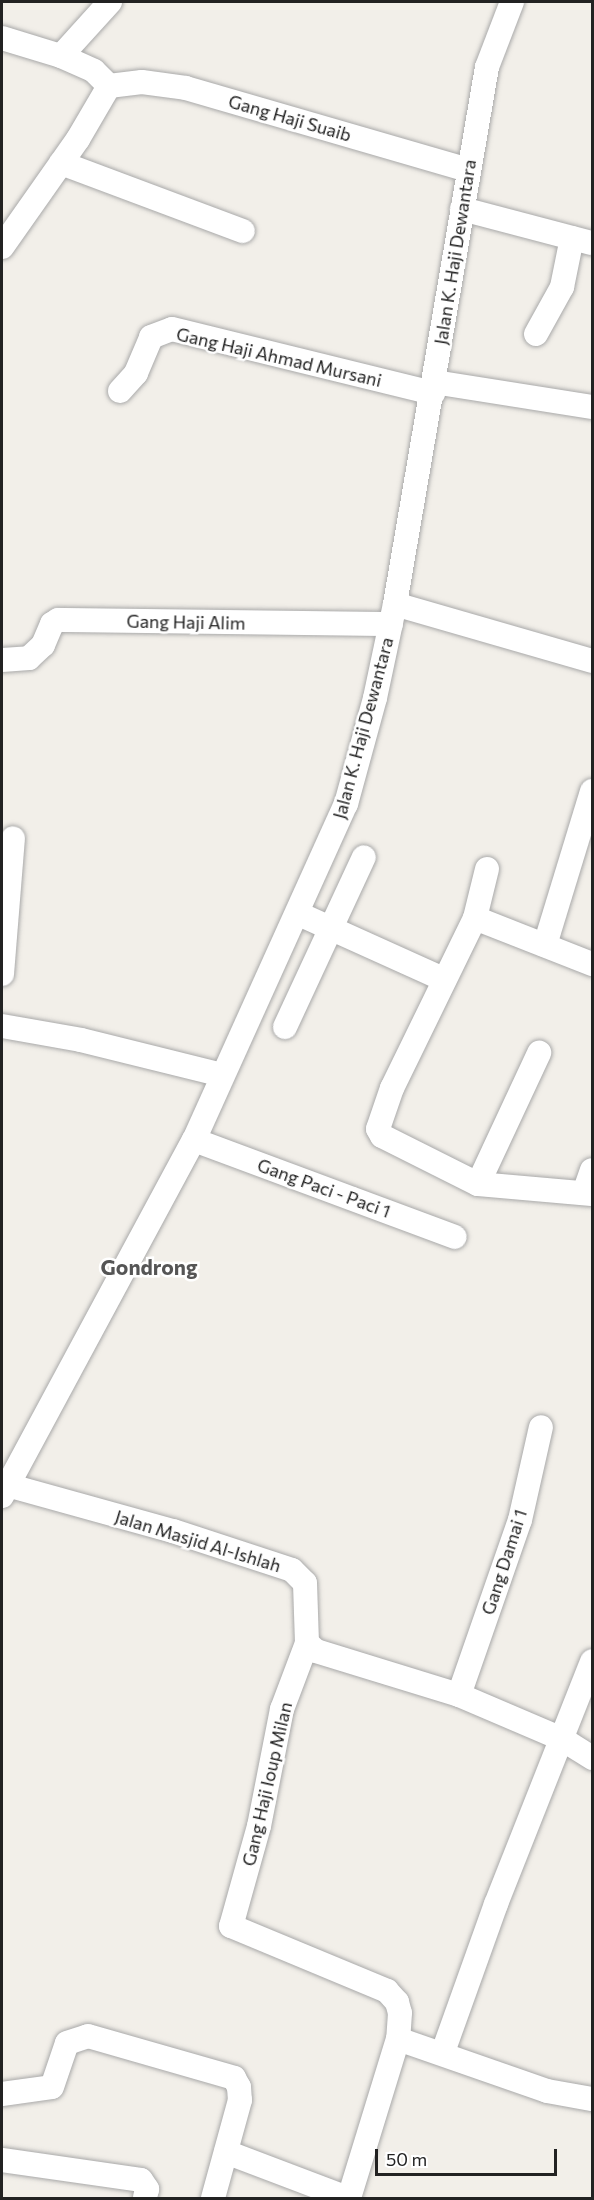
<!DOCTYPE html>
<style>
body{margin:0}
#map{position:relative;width:594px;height:2200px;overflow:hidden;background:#f2efe9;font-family:Commissioner,sans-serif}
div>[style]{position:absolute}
.roads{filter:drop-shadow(0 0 2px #a9a9a9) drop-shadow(0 0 2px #a9a9a9)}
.street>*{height:24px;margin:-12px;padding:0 12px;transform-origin:12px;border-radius:12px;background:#fff}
span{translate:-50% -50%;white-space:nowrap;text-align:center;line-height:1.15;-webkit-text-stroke:5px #fff;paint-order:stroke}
.street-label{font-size:18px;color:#222}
.quarter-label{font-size:21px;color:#555;font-weight:700}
.frame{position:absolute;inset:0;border:3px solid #222;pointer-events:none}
.scale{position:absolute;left:375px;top:2149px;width:182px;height:27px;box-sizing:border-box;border:3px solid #222;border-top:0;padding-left:8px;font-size:18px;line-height:21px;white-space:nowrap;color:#222;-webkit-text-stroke:4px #fff;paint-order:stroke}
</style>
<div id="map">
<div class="roads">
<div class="street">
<div style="left:2px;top:38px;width:62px;rotate:17deg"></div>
<div style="left:61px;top:56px;width:36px;rotate:24deg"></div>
<div style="left:94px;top:71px;width:21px;rotate:45deg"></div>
<div style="left:109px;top:86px;width:61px;rotate:120.3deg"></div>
<div style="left:78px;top:139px;width:132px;rotate:125.1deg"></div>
<div style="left:61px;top:56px;width:73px;rotate:-47.8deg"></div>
<div style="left:109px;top:86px;width:33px;rotate:-7deg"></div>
<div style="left:142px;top:82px;width:44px;rotate:7.8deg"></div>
<div style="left:186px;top:88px;width:294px;rotate:16.2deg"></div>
<div style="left:61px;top:163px;width:194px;rotate:20.5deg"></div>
<div style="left:462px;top:209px;width:134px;rotate:14.7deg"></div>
<div style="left:536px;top:334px;width:54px;rotate:-61deg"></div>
<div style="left:562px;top:287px;width:50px;rotate:-78.5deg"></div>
<div style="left:434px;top:382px;width:160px;rotate:9deg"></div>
<div style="left:120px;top:391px;width:24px;rotate:-48deg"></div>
<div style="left:136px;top:373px;width:39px;rotate:-67deg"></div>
<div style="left:151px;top:337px;width:22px;rotate:-21deg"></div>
<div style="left:172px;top:329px;width:269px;rotate:13.8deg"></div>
<div style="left:395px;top:604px;width:205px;rotate:16.1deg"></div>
<div style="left:2px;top:660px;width:27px;rotate:-4deg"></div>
<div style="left:29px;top:658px;width:19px;rotate:-43deg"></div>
<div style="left:43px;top:645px;width:23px;rotate:-67deg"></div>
<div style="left:52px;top:624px;width:7px;rotate:-34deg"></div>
<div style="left:58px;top:620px;width:333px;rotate:0.7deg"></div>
<div style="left:487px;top:869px;width:50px;rotate:103.8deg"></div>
<div style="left:475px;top:918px;width:189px;rotate:116deg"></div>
<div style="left:392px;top:1088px;width:43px;rotate:108.9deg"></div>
<div style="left:378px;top:1129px;width:8px;rotate:60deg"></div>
<div style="left:382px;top:1136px;width:107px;rotate:26.6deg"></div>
<div style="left:478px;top:1184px;width:145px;rotate:-65deg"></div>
<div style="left:299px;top:914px;width:158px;rotate:24.3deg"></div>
<div style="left:475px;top:918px;width:126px;rotate:21.5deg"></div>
<div style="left:545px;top:945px;width:161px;rotate:-73deg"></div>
<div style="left:2px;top:974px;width:136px;rotate:-85.4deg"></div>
<div style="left:2px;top:1026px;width:80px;rotate:10deg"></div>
<div style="left:81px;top:1040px;width:145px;rotate:13.9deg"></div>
<div style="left:285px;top:1027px;width:187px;rotate:-65.1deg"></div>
<div style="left:194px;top:1140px;width:278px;rotate:20.4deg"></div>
<div style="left:478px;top:1184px;width:114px;rotate:5deg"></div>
<div style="left:584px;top:1193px;width:24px;rotate:-71deg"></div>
<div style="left:7px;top:1485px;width:172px;rotate:15.5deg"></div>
<div style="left:173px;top:1531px;width:125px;rotate:18.1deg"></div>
<div style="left:292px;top:1570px;width:18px;rotate:45deg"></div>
<div style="left:305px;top:1583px;width:60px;rotate:88.1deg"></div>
<div style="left:307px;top:1643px;width:12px;rotate:42deg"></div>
<div style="left:316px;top:1651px;width:150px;rotate:17.1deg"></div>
<div style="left:459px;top:1695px;width:112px;rotate:23.1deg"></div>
<div style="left:562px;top:1739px;width:36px;rotate:32deg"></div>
<div style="left:2px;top:1496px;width:404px;rotate:-61.7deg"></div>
<div style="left:194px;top:1140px;width:369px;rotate:-65.7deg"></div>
<div style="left:346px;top:804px;width:110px;rotate:-74.7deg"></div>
<div style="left:375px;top:698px;width:96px;rotate:-78deg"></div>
<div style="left:395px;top:604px;width:545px;rotate:-80.28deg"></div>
<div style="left:487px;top:67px;width:70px;rotate:-69deg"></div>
<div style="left:307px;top:1643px;width:71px;rotate:110.7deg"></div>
<div style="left:282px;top:1709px;width:119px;rotate:101.1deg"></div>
<div style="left:259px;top:1826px;width:104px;rotate:105.6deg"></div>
<div style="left:231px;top:1926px;width:169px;rotate:22.6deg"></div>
<div style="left:387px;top:1991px;width:15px;rotate:48deg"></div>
<div style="left:397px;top:2002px;width:11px;rotate:75deg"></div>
<div style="left:400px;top:2013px;width:26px;rotate:94deg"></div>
<div style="left:398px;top:2039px;width:158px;rotate:19.2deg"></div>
<div style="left:547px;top:2091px;width:46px;rotate:10.1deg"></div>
<div style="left:459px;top:1695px;width:185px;rotate:-70.8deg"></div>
<div style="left:520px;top:1520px;width:95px;rotate:-77.3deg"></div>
<div style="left:443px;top:2052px;width:157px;rotate:-70.3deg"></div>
<div style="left:496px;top:1904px;width:261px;rotate:-68.4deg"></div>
<div style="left:2px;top:2094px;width:50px;rotate:-8deg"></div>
<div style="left:52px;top:2087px;width:46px;rotate:-71.2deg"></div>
<div style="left:67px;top:2043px;width:22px;rotate:-18deg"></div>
<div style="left:88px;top:2036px;width:152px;rotate:16deg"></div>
<div style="left:234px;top:2078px;width:10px;rotate:61deg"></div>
<div style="left:239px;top:2087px;width:13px;rotate:86deg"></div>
<div style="left:240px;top:2100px;width:102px;rotate:105.4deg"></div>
<div style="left:226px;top:2152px;width:129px;rotate:20.8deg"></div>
<div style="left:2px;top:2160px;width:140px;rotate:8.2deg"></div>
<div style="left:141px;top:2180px;width:11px;rotate:56deg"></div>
<div style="left:147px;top:2189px;width:9px;rotate:103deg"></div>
<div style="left:349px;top:2198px;width:166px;rotate:-72.9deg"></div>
</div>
</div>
<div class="street-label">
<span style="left:290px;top:118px;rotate:16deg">Gang Haji Suaib</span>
<span style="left:455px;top:252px;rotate:-81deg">Jalan K. Haji Dewantara</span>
<span style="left:279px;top:357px;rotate:13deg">Gang Haji Ahmad Mursani</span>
<span style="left:186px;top:622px;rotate:1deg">Gang Haji Alim</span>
<span style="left:363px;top:728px;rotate:-75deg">Jalan K. Haji Dewantara</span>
<span style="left:324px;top:1188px;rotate:20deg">Gang Paci - Paci 1</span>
<span style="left:198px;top:1541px;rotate:17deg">Jalan Masjid Al-Ishlah</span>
<span style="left:504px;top:1562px;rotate:-72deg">Gang Damai 1</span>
<span style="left:267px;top:1784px;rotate:-77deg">Gang Haji Ioup Milan</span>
</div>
<div class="quarter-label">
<span style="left:149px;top:1267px">Gondrong</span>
</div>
<div class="frame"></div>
<div class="scale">50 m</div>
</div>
